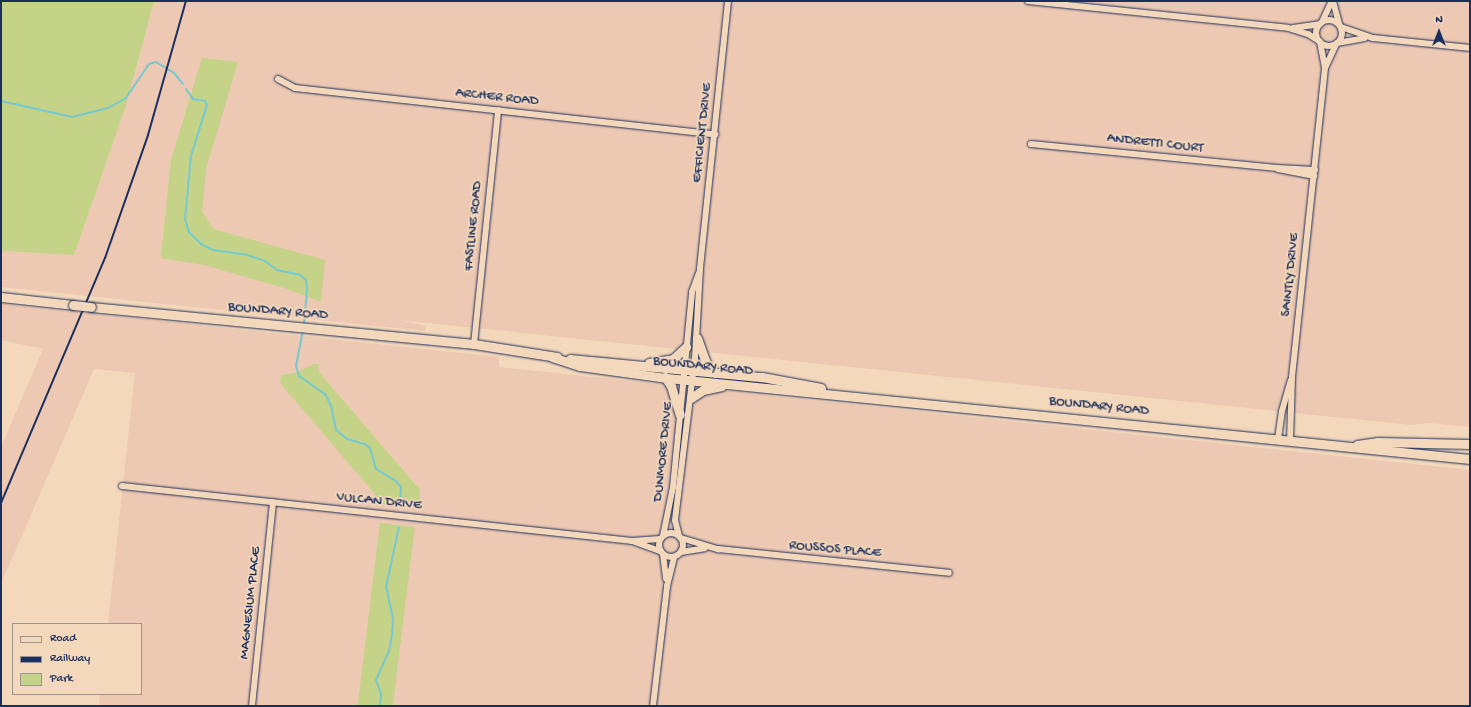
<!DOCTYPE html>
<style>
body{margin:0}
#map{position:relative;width:1471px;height:707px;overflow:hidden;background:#f4d8bb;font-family:"Gochi Hand",sans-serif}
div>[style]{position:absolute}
.built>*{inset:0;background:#edc8b2}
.green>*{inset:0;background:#c4d387;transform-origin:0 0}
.stream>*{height:2px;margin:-1px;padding:0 1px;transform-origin:1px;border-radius:1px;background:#77c8d1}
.roads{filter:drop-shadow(0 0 1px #1b2f5e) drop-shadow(0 0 1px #1b2f5e)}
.street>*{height:6px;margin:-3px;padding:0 3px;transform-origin:3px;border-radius:3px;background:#f4d8bb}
.street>.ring{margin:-3px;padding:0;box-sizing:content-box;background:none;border:6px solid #f4d8bb;border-radius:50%}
.secondary>*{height:9px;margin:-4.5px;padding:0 4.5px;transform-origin:4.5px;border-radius:4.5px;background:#f4d8bb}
.rail>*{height:2px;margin:-1px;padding:0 1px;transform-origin:1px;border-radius:1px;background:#1b2f5e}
.bridges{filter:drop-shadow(0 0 1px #1b2f5e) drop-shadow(0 0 1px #1b2f5e)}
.secondary-bridge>*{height:9px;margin:-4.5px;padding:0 4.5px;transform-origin:4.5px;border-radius:4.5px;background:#f4d8bb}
span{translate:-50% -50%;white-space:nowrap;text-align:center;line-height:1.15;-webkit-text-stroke:3.5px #f4d8bb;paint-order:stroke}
.street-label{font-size:14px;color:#1b2f5e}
.frame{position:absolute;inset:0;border:2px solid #1b2f5e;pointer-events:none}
.legend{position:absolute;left:12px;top:623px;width:130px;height:72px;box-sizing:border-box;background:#f4d8bb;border:1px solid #9d9496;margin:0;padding:5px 7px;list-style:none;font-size:12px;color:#1b2f5e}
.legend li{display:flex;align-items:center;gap:8px;height:20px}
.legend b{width:20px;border:1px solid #9d9496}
.north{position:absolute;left:1419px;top:12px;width:40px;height:40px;-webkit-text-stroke:3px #f4d8bb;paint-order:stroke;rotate:0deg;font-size:11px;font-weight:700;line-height:16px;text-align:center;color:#1b2f5e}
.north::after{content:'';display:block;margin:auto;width:14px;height:18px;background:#1b2f5e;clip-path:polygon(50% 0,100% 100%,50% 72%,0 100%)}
</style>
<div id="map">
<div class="built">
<div style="clip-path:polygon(154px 1px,1470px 1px,1470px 427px,1430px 423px,1411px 425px,398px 320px,426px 326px,425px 331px,1px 287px,1px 251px,74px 255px,126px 106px)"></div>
<div style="clip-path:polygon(1px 304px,499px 357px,499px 367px,1470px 470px,1470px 706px,99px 706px,100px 694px,141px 694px,141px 624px,108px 624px,135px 373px,94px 369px,1px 584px,1px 447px,43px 349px,1px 340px)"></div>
</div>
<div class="green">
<div style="clip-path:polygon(1px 1px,154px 1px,126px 106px,74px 255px,1px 251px)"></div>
<div style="clip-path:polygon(202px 58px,238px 62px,206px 169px,202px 211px,213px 229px,325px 260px,321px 302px,284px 288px,204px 265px,161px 258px,171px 160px)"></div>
<div style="clip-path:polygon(314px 364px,319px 364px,318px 371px,420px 490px,418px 508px,380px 504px,374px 493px,280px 383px,281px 375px,295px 373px)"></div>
<div style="left:380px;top:523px;width:35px;height:184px;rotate:7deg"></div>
</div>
<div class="stream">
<div style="left:186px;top:89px;width:12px;rotate:55deg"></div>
<div style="left:193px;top:99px;width:12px;rotate:9deg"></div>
<div style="left:205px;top:101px;width:4px;rotate:63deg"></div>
<div style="left:207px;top:105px;width:53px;rotate:107.4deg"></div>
<div style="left:191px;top:156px;width:63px;rotate:95.4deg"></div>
<div style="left:185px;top:219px;width:14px;rotate:73deg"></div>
<div style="left:189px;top:232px;width:17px;rotate:45deg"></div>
<div style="left:201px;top:244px;width:13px;rotate:27deg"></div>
<div style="left:213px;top:250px;width:34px;rotate:8deg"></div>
<div style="left:247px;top:255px;width:19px;rotate:18deg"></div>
<div style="left:265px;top:261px;width:15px;rotate:37deg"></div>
<div style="left:277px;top:270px;width:24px;rotate:12deg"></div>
<div style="left:300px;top:275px;width:8px;rotate:40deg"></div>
<div style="left:306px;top:280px;width:10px;rotate:84deg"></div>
<div style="left:307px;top:290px;width:36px;rotate:95deg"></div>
<div style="left:1px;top:101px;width:73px;rotate:12.7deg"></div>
<div style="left:72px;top:117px;width:37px;rotate:-14deg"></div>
<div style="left:108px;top:108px;width:21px;rotate:-29deg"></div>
<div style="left:126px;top:98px;width:41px;rotate:-55.9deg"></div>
<div style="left:149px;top:64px;width:7px;rotate:-16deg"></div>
<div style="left:156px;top:62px;width:21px;rotate:31deg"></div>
<div style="left:174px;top:73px;width:14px;rotate:51deg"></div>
<div style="left:303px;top:330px;width:37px;rotate:101deg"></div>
<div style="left:296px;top:366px;width:10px;rotate:73deg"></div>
<div style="left:299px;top:376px;width:32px;rotate:35deg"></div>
<div style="left:325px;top:394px;width:13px;rotate:63deg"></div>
<div style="left:331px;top:406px;width:25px;rotate:78deg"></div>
<div style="left:336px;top:430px;width:14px;rotate:39deg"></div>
<div style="left:347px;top:439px;width:19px;rotate:16deg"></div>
<div style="left:365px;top:444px;width:6px;rotate:39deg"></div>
<div style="left:370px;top:448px;width:22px;rotate:74deg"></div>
<div style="left:376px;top:469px;width:23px;rotate:31deg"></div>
<div style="left:396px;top:481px;width:8px;rotate:50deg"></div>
<div style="left:401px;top:487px;width:17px;rotate:93deg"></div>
<div style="left:380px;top:706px;width:12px;rotate:-85deg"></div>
<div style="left:381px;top:694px;width:15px;rotate:-110deg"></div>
<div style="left:376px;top:680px;width:32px;rotate:-66deg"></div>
<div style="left:389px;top:651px;width:16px;rotate:-79deg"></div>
<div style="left:392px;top:635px;width:16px;rotate:-86deg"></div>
<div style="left:393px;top:619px;width:33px;rotate:-102deg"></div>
<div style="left:386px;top:587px;width:61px;rotate:-77.8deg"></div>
</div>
<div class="roads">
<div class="street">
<div style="left:1028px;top:1px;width:261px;rotate:5.9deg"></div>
<div style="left:1288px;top:28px;width:21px;rotate:17deg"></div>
<div style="left:1308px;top:34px;width:13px;rotate:32deg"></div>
<div style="left:1333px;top:1px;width:24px;rotate:75deg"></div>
<div class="ring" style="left:1316px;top:20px;width:20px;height:20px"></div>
<div style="left:1322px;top:22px;width:23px;rotate:-65deg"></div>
<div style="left:1341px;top:27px;width:34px;rotate:19deg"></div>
<div style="left:1373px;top:38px;width:98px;rotate:5.9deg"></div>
<div style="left:1293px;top:28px;width:27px;rotate:-8deg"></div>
<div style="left:1320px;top:42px;width:26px;rotate:79deg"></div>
<div style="left:1337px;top:43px;width:28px;rotate:-10deg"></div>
<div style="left:278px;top:79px;width:19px;rotate:28deg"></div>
<div style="left:295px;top:88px;width:423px;rotate:6.3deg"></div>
<div style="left:1031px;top:144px;width:247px;rotate:5.6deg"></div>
<div style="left:1277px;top:168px;width:38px;rotate:3deg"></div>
<div style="left:1278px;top:169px;width:37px;rotate:11deg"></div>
<div style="left:474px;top:344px;width:235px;rotate:-84.1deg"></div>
<div style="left:1278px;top:439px;width:28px;rotate:-82deg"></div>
<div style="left:1282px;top:411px;width:32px;rotate:-74deg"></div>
<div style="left:1290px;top:441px;width:64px;rotate:-88.2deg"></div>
<div style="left:1292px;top:377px;width:311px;rotate:-83.9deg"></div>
<div style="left:1325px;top:68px;width:26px;rotate:-65deg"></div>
<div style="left:122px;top:486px;width:513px;rotate:6.16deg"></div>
<div style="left:632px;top:541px;width:28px;rotate:-4deg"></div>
<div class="ring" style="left:659px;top:533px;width:18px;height:18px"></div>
<div style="left:663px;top:536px;width:50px;rotate:-78.5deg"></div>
<div style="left:673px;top:487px;width:196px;rotate:-84.4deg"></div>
<div style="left:692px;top:292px;width:20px;rotate:-70deg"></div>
<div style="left:679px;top:536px;width:16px;rotate:-104deg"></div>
<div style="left:675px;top:520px;width:163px;rotate:-83deg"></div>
<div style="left:695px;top:358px;width:90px;rotate:-86.8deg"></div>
<div style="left:700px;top:268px;width:268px;rotate:-84deg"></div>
<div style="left:681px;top:538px;width:39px;rotate:17deg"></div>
<div style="left:718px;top:549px;width:232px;rotate:5.9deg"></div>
<div style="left:635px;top:542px;width:27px;rotate:20deg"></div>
<div style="left:681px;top:552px;width:24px;rotate:-9deg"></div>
<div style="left:663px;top:554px;width:25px;rotate:83deg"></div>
<div style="left:252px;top:706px;width:205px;rotate:-84.1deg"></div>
<div style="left:653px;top:706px;width:121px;rotate:-83.3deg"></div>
<div style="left:667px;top:586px;width:30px;rotate:-76deg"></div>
</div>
<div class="secondary">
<div style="left:1px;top:297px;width:72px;rotate:6.3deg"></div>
<div style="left:91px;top:307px;width:385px;rotate:5.5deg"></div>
<div style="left:474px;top:344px;width:84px;rotate:8.9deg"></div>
<div style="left:697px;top:338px;width:30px;rotate:70deg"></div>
<div style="left:707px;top:366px;width:11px;rotate:41deg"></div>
<div style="left:552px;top:357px;width:29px;rotate:18deg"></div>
<div style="left:580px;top:366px;width:88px;rotate:7.9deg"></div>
<div style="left:667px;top:378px;width:807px;rotate:5.76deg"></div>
<div style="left:570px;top:359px;width:193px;rotate:5.4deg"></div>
<div style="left:762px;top:377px;width:60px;rotate:10.6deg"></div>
<div style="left:649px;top:363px;width:24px;rotate:-9deg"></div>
<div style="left:673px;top:359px;width:18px;rotate:-43deg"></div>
<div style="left:665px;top:377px;width:11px;rotate:56deg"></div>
<div style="left:671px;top:386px;width:30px;rotate:73deg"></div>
<div style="left:691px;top:398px;width:14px;rotate:-34deg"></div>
<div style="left:703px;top:390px;width:19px;rotate:-12deg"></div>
<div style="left:1357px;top:445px;width:21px;rotate:-8deg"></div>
<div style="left:1378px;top:442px;width:92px;rotate:1.2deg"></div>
</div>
</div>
<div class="rail">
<div style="left:1px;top:503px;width:266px;rotate:-67deg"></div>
<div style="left:105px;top:258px;width:130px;rotate:-70.7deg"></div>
<div style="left:148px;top:135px;width:139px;rotate:-74.2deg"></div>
</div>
<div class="bridges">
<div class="secondary-bridge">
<div style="left:73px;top:305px;width:18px;rotate:6deg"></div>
</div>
</div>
<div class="street-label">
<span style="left:497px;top:98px;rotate:6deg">ARCHER ROAD</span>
<span style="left:703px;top:133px;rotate:-84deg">EFFICIENT DRIVE</span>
<span style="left:1155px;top:144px;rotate:6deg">ANDRETTI COURT</span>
<span style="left:474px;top:226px;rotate:-84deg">FASTLINE ROAD</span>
<span style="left:1291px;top:275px;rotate:-84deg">SAINTLY DRIVE</span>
<span style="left:278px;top:312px;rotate:5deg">BOUNDARY ROAD</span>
<span style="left:703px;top:367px;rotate:6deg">BOUNDARY ROAD</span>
<span style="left:1099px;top:407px;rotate:6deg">BOUNDARY ROAD</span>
<span style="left:664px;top:452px;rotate:-84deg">DUNMORE DRIVE</span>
<span style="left:379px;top:502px;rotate:6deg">VULCAN DRIVE</span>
<span style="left:835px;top:550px;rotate:5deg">ROUSSOS PLACE</span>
<span style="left:251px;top:603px;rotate:-84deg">MAGNESIUM PLACE</span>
</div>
<div class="frame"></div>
<ul class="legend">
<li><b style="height:5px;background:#f4d8bb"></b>Road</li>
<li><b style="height:5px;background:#1b2f5e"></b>Railway</li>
<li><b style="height:11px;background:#c4d387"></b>Park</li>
</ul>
<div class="north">N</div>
</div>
